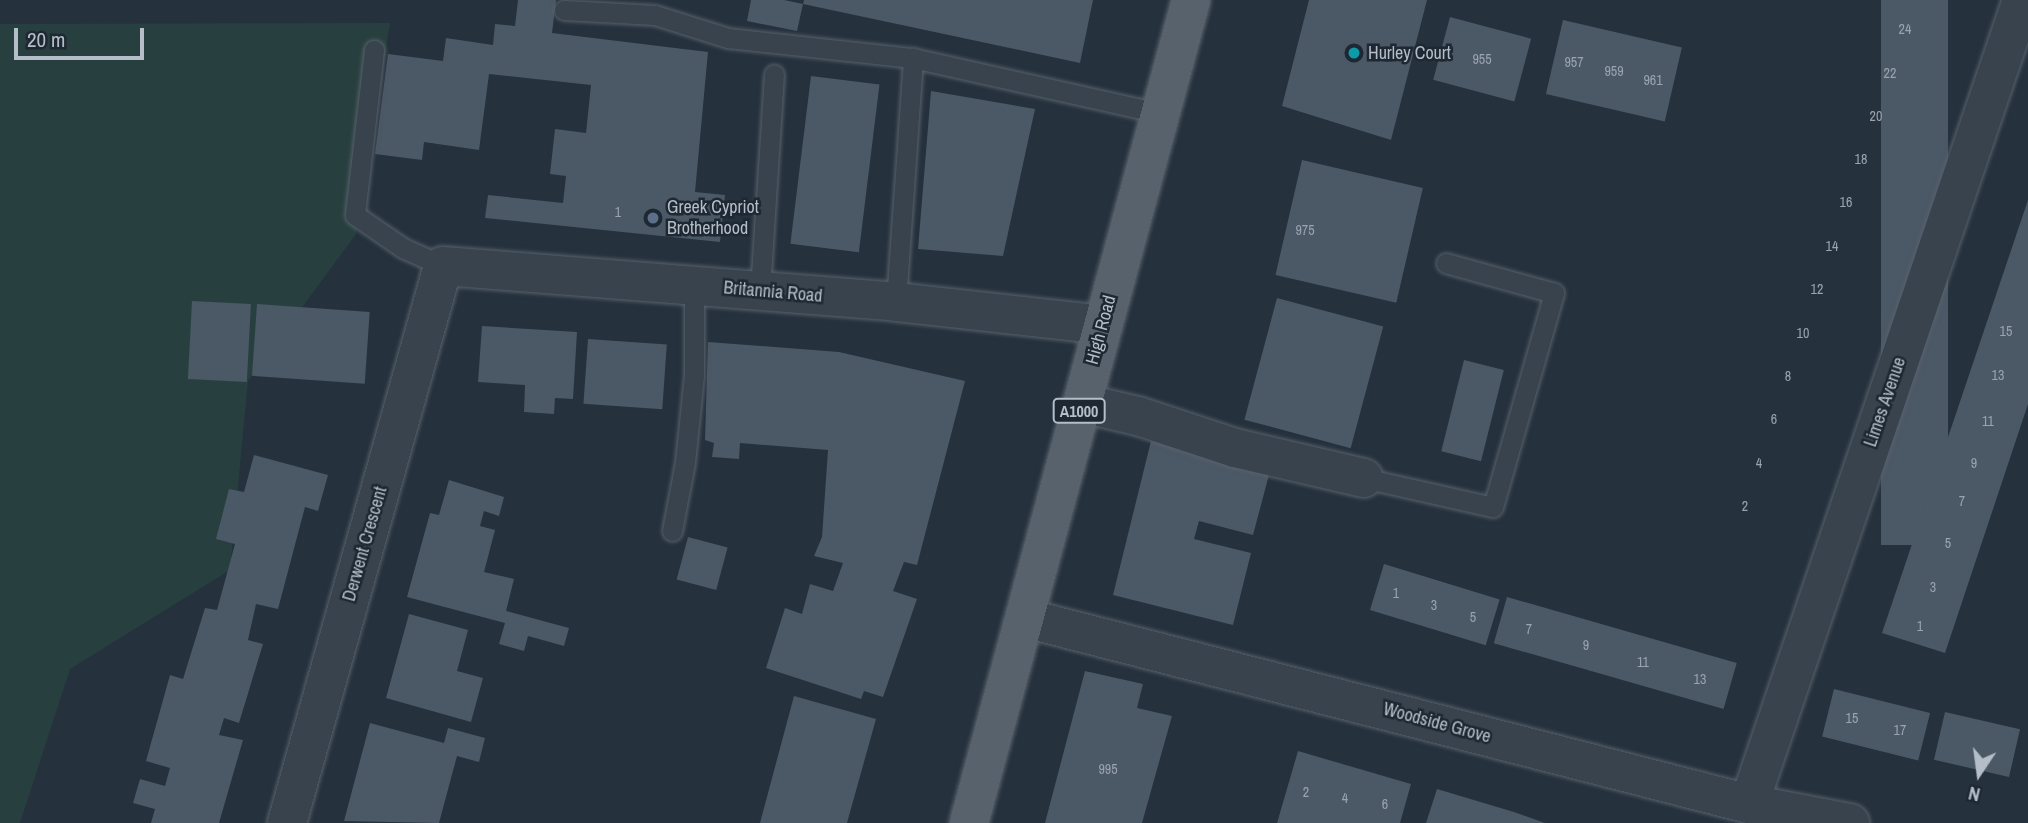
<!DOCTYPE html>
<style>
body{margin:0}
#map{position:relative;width:2028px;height:823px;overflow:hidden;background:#25313d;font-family:"Archivo Narrow",sans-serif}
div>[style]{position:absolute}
.green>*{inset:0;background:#283f3f}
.building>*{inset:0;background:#4b5866;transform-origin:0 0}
.roads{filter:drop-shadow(0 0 2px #57616b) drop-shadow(0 0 2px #57616b)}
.lane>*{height:19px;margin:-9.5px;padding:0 9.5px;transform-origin:9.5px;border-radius:9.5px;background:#39434d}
.street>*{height:38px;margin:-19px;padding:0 19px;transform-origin:19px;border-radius:19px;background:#39434d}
.primary>*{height:38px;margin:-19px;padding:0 19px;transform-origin:19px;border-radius:19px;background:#57626d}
.dots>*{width:19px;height:19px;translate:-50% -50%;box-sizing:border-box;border:4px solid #1e2832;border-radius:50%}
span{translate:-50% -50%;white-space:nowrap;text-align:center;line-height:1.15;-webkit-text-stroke:5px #1e2832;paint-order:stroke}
.number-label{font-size:14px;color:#9aa4b0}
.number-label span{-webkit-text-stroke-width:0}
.shield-label span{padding:2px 5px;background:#1e2832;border:2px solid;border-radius:5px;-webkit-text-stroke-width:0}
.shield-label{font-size:16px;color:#b5bec8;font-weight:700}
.poi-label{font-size:18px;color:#b5bec8}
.left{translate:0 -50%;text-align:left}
.street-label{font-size:18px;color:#b5bec8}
.north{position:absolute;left:1944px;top:739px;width:70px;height:70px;-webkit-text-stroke:5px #1e2832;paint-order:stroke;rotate:193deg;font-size:19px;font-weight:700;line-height:28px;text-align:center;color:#b5bec8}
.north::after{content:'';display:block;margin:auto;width:24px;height:32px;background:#b5bec8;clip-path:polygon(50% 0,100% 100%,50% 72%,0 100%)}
.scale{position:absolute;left:14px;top:28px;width:130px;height:32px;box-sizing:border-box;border:4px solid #b5bec8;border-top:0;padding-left:9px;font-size:21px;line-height:24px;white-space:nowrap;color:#b5bec8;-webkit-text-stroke:5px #1e2832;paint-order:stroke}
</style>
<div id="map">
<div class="green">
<div style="clip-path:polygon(390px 23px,356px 234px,248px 381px,230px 570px,70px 669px,20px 823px,0 823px,0 24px)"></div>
</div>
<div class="building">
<div style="clip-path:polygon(518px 0,556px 0,552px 33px,708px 52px,695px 192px,725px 195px,720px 242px,485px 218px,488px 195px,563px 203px,566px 176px,550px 174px,555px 129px,586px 133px,591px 85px,489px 74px,479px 150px,424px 142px,422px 160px,375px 154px,388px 54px,443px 61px,446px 38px,493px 45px,495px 24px,515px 26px)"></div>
<div style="clip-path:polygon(751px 0,784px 0,803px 4px,797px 31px,747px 21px)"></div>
<div style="clip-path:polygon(804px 0,1093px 0,1080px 63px,803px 4px)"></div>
<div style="clip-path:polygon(1309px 0,1427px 0,1391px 140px,1282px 106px)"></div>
<div style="left:1881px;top:0;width:67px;height:545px"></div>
<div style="left:1450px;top:17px;width:84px;height:65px;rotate:15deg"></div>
<div style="left:1563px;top:20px;width:122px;height:76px;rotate:13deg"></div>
<div style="left:811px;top:76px;width:69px;height:169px;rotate:7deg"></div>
<div style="clip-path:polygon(931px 91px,1035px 109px,1003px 256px,918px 249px)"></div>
<div style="left:1302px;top:160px;width:124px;height:118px;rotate:13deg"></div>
<div style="clip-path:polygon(2028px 200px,2028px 404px,1945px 653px,1882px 633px)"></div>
<div style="left:1277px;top:298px;width:110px;height:126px;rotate:15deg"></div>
<div style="left:192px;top:301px;width:59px;height:78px;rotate:3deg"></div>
<div style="left:257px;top:304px;width:113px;height:72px;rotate:4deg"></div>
<div style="clip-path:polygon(482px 326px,577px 332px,573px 399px,555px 398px,554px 414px,524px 412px,525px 385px,478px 382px)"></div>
<div style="left:588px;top:339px;width:79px;height:65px;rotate:4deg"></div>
<div style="clip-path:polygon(708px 342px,839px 352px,965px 381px,917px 565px,904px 562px,893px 591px,917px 599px,883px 697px,864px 691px,861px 699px,766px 668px,785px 608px,802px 614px,810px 584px,833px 591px,843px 563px,814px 556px,822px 537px,828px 450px,740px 443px,739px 459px,712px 457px,714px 443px,705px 440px)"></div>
<div style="left:1464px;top:360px;width:41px;height:94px;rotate:14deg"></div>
<div style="clip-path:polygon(1151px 441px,1270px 471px,1253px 535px,1199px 521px,1194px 539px,1251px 553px,1233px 625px,1113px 595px)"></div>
<div style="clip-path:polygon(254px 455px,328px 475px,318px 511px,305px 507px,278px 609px,256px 604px,248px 640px,263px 644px,239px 723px,224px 718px,219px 735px,243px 740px,219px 823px,151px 823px,155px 809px,133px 803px,140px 779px,165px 786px,170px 768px,146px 761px,170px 675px,183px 679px,205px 608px,217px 610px,235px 544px,216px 539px,229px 489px,244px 492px)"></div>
<div style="clip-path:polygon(449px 480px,504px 497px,499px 516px,484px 511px,480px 526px,495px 530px,484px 572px,514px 579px,506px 611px,569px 628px,564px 646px,528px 636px,524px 651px,499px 644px,505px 623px,407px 597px,430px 513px,439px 515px)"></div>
<div style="left:688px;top:537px;width:41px;height:44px;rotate:15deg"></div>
<div style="left:1384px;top:564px;width:121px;height:48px;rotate:17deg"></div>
<div style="left:1507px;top:597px;width:239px;height:48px;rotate:16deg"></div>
<div style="clip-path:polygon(409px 614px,468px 630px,457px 671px,483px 678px,471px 722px,386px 698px)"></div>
<div style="clip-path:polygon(1085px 671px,1143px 684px,1137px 708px,1172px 716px,1142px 823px,1045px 823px)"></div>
<div style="left:1834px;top:689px;width:99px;height:49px;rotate:14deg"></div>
<div style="clip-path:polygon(794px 696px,876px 719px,847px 823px,760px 823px)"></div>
<div style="left:1945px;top:712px;width:77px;height:49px;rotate:13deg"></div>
<div style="clip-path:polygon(370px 723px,444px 743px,448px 728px,485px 738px,479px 762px,457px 756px,439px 823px,344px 821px)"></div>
<div style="clip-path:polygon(1298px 751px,1411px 784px,1400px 823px,1277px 823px)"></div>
<div style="clip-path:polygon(1437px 789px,1514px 812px,1545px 823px,1426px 823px)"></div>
</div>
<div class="roads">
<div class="lane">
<div style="left:564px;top:10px;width:91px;rotate:3.1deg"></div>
<div style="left:655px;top:15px;width:77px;rotate:17.5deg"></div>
<div style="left:728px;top:38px;width:186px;rotate:6.2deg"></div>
<div style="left:913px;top:58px;width:253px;rotate:12.6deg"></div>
<div style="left:374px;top:50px;width:166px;rotate:96.6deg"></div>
<div style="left:355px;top:215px;width:58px;rotate:34.5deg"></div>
<div style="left:403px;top:248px;width:44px;rotate:24.2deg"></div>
<div style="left:760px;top:291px;width:217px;rotate:-86.3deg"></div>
<div style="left:896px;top:302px;width:245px;rotate:-86deg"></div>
<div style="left:1364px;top:478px;width:132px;rotate:12.7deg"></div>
<div style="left:1493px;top:507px;width:223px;rotate:-74.1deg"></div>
<div style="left:1554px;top:293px;width:112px;rotate:-164.5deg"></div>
<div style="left:672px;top:531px;width:70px;rotate:-79.3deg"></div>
<div style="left:685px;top:462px;width:87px;rotate:-84.1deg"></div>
<div style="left:694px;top:375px;width:89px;rotate:-90deg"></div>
</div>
<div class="street">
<div style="left:1082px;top:403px;width:57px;rotate:13.1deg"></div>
<div style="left:1138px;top:416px;width:102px;rotate:18.3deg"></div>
<div style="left:1235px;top:448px;width:132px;rotate:13.1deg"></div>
<div style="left:1025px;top:618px;width:748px;rotate:14.41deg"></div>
<div style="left:1749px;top:804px;width:103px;rotate:10.7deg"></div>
<div style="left:1749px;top:804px;width:849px;rotate:-71.24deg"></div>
<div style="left:287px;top:823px;width:578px;rotate:-74.35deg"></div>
<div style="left:443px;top:266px;width:454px;rotate:4.5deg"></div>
<div style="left:896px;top:302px;width:208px;rotate:6.3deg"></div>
</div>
<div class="primary">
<div style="left:969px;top:823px;width:852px;rotate:-74.9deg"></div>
</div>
</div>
<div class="dots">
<div style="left:1354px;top:53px;background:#0f9aa8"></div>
<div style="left:653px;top:218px;background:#5c6f8a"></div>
</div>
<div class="number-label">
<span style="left:1905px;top:29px">24</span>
<span style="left:1482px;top:59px">955</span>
<span style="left:1574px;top:62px">957</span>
<span style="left:1614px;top:71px">959</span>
<span style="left:1890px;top:73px">22</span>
<span style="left:1653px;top:80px">961</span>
<span style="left:1876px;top:116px">20</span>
<span style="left:1861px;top:159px">18</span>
<span style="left:1846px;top:202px">16</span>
<span style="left:618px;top:212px">1</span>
<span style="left:1305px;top:230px">975</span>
<span style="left:1832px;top:246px">14</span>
<span style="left:1817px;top:289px">12</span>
<span style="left:2006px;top:331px">15</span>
<span style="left:1803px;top:333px">10</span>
<span style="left:1998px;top:375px">13</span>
<span style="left:1788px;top:376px">8</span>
<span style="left:1774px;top:419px">6</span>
<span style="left:1988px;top:421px">11</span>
<span style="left:1759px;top:463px">4</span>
<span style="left:1974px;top:463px">9</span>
<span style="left:1962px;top:501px">7</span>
<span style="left:1745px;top:506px">2</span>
<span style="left:1948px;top:543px">5</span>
<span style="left:1933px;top:587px">3</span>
<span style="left:1396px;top:593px">1</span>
<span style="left:1434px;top:605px">3</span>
<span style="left:1473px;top:617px">5</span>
<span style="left:1920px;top:626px">1</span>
<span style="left:1529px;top:629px">7</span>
<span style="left:1586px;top:645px">9</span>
<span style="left:1643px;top:662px">11</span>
<span style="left:1700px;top:679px">13</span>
<span style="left:1852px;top:718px">15</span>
<span style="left:1900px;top:730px">17</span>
<span style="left:1108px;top:769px">995</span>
<span style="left:1306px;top:792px">2</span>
<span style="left:1345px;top:798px">4</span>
<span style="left:1385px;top:804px">6</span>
</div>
<div class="shield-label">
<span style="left:1079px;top:411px">A1000</span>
</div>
<div class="poi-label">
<span class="left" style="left:1368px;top:53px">Hurley Court</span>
<span class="left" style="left:667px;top:218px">Greek Cypriot<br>Brotherhood</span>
</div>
<div class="street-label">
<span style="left:773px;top:292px;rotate:5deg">Britannia Road</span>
<span style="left:1101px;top:330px;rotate:-75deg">High Road</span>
<span style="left:1885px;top:402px;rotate:-71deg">Limes Avenue</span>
<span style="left:365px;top:544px;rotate:-74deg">Derwent Crescent</span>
<span style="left:1437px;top:723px;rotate:15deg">Woodside Grove</span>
</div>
<div class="north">N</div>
<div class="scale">20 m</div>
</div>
